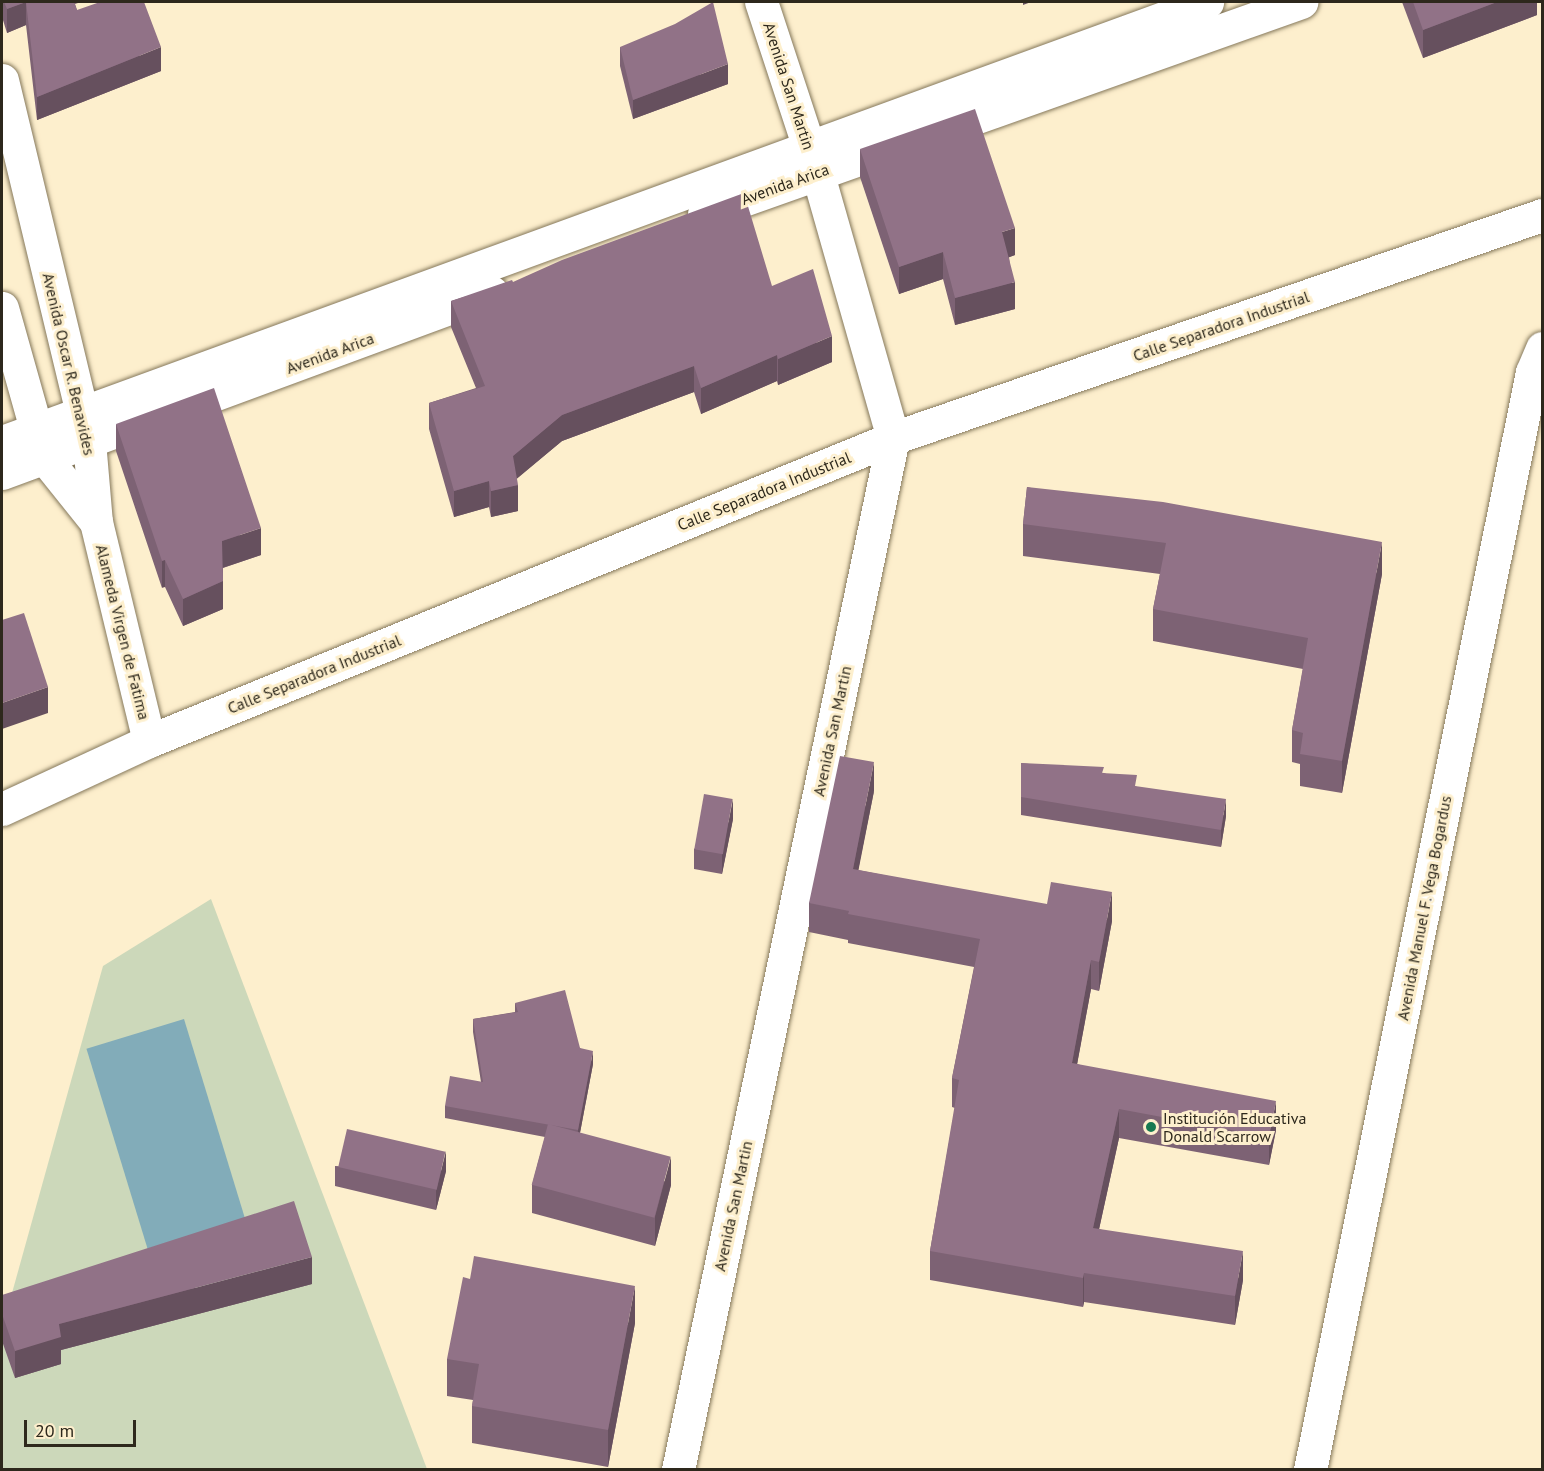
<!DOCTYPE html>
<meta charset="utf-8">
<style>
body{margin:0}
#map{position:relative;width:1544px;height:1471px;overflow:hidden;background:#fdefcd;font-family:"PT Sans",sans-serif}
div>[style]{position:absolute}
.green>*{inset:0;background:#ccd8ba}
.water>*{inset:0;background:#82acb9;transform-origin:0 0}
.roads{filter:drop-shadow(0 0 2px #85785b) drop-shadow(0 0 2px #85785b)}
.minor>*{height:33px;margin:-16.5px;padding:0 16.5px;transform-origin:16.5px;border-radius:16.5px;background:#fff}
.tertiary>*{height:33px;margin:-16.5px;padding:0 16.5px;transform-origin:16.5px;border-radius:16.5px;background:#fff}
.primary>*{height:33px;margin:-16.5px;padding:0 16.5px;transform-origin:16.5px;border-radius:16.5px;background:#fff}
.wall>*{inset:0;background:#7d6274}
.shaded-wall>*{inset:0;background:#66505e;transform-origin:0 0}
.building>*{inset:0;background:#917287;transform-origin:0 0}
.dots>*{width:16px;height:16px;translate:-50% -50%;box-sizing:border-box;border:3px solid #fdefcd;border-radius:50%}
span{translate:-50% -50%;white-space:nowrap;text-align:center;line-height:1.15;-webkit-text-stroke:6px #fdefcd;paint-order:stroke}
.street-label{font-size:16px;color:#2d281c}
.poi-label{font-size:16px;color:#2d281c}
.left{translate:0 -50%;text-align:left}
.frame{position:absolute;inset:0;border:3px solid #2d281c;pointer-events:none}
.scale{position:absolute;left:24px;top:1420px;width:112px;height:27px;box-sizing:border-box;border:3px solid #2d281c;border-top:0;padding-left:8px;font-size:18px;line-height:21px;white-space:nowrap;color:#2d281c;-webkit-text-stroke:4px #fdefcd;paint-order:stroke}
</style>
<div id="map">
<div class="green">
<div style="clip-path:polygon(211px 899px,427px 1469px,2px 1470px,2px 1329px,103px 966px)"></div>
</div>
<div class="water">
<div style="left:184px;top:1019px;width:209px;height:102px;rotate:73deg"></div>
</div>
<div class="roads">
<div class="minor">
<div style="left:2px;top:80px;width:371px;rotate:76.5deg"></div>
<div style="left:89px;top:441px;width:81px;rotate:85.1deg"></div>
<div style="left:96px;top:522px;width:225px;rotate:76.4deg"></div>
<div style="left:2px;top:308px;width:155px;rotate:74.3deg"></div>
<div style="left:44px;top:457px;width:83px;rotate:51.3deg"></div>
<div style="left:2px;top:809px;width:162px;rotate:-24.8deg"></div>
<div style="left:149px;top:741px;width:803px;rotate:-22.16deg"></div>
<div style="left:893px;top:438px;width:686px;rotate:-18.96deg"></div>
<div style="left:678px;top:1470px;width:1054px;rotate:-78.23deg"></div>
<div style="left:893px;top:438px;width:277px;rotate:-105.9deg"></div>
<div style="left:817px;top:172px;width:179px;rotate:-108.2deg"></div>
</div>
<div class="tertiary">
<div style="left:704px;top:214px;width:634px;rotate:-19.55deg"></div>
<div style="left:2px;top:442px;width:1283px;rotate:-20.06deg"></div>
<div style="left:2px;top:473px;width:522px;rotate:-20.27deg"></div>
</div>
<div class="primary">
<div style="left:1310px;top:1470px;width:1120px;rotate:-78.57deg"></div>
<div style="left:1532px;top:372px;width:26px;rotate:-67deg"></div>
</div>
</div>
<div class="wall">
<div style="clip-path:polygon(2px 2px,81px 2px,75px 4px,77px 10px,161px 71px,37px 120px,26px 25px,7px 33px,2px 17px)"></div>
<div style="clip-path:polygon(1402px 2px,1537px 2px,1537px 15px,1423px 58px)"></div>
<div style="clip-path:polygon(620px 47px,728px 84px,633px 119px,620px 66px)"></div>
<div style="clip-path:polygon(860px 149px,1015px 255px,1009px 257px,1015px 309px,955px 325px,943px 279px,899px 294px,860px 177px)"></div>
<div style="clip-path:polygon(513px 282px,772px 286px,832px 362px,778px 385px,777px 381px,701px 414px,694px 392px,562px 441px,517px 478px,518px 511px,491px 517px,489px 507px,454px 517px,429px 429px,429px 403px,476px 388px,451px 327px,451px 301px)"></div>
<div style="clip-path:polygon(116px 424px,261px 555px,223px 568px,223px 609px,183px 626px,165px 587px,162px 588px,116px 451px)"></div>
<div style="clip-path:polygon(1027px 487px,1382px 574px,1342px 793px,1300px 786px,1300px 764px,1292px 762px,1292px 730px,1303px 669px,1153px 641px,1153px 609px,1160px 574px,1023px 556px,1023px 524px)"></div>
<div style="clip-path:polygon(1021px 763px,1104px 773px,1137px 787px,1226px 816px,1221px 847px,1021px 815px)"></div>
<div style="clip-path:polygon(874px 791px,858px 870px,1112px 921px,1099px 991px,1091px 989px,1077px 1064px,1276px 1130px,1269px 1165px,1119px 1138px,1099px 1229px,1243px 1280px,1235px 1325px,1084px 1302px,1083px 1307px,930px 1280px,930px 1251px,955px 1108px,952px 1107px,952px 1078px,974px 967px,848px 943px,848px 940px,809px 932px,809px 903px)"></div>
<div style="clip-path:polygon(733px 819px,722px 874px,694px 869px,694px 849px)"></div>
<div style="clip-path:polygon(515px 1003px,580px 1048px,593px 1064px,580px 1133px,671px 1185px,655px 1246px,532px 1213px,532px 1185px,545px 1137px,445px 1118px,445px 1106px,481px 1082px,473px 1032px,473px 1019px,515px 1012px)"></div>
<div style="clip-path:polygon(335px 1166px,446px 1171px,436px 1210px,335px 1186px)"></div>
<div style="clip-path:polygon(312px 1284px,61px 1350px,61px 1364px,15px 1378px,2px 1341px,2px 1295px)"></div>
<div style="clip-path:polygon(635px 1323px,608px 1467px,472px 1443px,472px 1406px,473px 1400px,447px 1396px,447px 1359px)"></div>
</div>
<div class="shaded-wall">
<div style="clip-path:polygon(26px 2px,26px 25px,7px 33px,7px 9px)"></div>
<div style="clip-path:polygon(1023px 2px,1031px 2px,1023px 5px)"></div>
<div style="clip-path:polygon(1497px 2px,1537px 2px,1537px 15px,1423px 58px,1423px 30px)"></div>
<div style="clip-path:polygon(161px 47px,161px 71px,37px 120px,37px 97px)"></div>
<div style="clip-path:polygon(728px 64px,728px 84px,633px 119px,633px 100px)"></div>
<div style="clip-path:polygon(1015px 228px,1015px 255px,1002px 260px,1002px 232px)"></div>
<div style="clip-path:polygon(943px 252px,943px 279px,899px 294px,899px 267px)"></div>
<div style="clip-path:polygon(1015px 282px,1015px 309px,955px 325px,955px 298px)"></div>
<div style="clip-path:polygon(832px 336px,832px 362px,778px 385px,778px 359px)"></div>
<div style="clip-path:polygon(777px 355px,777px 381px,701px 414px,701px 388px)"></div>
<div style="clip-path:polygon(694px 366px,694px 392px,562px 441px,513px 482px,513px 456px,562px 415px)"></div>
<div style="clip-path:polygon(489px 481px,489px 507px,454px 517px,454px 491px)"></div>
<div style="clip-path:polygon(518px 485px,518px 511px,491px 517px,491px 491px)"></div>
<div style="clip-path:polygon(261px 528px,261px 555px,222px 568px,222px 541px)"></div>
<div style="clip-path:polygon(1382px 542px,1382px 574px,1342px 793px,1342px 761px)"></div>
<div style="left:165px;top:560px;width:27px;height:3px;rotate:90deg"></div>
<div style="clip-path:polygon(223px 581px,223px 609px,183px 626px,183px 599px)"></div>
<div style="clip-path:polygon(48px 687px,48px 713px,2px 729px,2px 703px)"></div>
<div style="clip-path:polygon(874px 762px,874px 791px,853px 898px,853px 869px)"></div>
<div style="clip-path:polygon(733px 799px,733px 819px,722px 874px,722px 854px)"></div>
<div style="clip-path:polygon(1226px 799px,1226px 816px,1221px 847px,1221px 830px)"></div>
<div style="clip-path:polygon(1112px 892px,1112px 921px,1099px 991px,1099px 962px)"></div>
<div style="clip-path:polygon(1091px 960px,1091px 989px,1072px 1092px,1072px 1063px)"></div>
<div style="clip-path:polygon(593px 1051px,593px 1064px,578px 1143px,578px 1130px)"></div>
<div style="clip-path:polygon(1276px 1101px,1276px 1130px,1269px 1165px,1269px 1137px)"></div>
<div style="clip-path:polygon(1119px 1109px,1119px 1138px,1093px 1257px,1093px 1228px)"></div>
<div style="clip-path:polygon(446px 1151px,446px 1171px,436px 1210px,436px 1191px)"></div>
<div style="clip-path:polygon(671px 1157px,671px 1185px,655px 1246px,655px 1217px)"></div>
<div style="clip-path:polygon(1243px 1251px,1243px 1280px,1235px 1325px,1235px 1296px)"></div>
<div style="clip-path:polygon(312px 1257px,312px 1284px,61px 1350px,61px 1364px,15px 1378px,15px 1351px,59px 1324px)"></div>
<div style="clip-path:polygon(1084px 1273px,1084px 1302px,1083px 1307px,1083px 1278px)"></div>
<div style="clip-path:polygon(635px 1286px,635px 1323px,608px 1467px,608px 1430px)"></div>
</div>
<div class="building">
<div style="clip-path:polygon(4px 2px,74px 2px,77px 10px,100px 2px,144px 2px,161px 47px,37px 97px,26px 2px,7px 9px)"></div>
<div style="clip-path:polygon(713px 2px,728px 64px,633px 100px,620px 47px,675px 24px)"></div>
<div style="clip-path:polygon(1413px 2px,1497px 2px,1423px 30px)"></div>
<div style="clip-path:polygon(975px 109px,1015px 228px,1002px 232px,1015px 282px,955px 298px,943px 252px,899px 267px,860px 149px)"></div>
<div style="clip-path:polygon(744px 193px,772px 286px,813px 269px,832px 336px,778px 359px,777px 355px,701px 388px,694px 366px,562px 415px,513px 456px,518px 485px,491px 491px,489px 481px,454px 491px,429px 403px,485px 386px,451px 301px,512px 280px,513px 282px,562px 260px)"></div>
<div style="clip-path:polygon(214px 388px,261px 528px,222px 541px,223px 581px,183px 599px,165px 560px,162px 561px,116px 424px)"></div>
<div style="clip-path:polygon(1027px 487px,1163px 502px,1382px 542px,1342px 761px,1300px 754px,1303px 733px,1292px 730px,1308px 638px,1153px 609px,1166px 543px,1023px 524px)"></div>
<div style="clip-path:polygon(24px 613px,48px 687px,2px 703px,2px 620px)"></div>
<div style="clip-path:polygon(840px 756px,874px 762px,853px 869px,1047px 904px,1051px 882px,1112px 892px,1099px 962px,1091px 960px,1072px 1063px,1276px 1101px,1269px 1137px,1119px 1109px,1093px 1228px,1243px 1251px,1235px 1296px,1084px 1273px,1083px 1278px,930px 1251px,959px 1080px,952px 1078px,980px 939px,848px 914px,849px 911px,809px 903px)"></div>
<div style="clip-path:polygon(1021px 763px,1104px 767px,1102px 773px,1137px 775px,1135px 786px,1226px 799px,1221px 830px,1021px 797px)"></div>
<div style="left:704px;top:794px;width:29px;height:56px;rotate:10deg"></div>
<div style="clip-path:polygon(565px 990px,580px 1048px,593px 1051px,578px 1130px,445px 1106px,450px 1076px,483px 1082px,473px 1019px,518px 1012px,515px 1003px)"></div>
<div style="left:548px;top:1124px;width:127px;height:63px;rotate:15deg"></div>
<div style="left:347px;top:1129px;width:101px;height:39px;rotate:13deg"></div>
<div style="clip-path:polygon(294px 1201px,312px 1257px,59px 1324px,61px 1337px,15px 1351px,2px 1314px,2px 1295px)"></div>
<div style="clip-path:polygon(474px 1256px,635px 1286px,608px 1430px,472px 1406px,479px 1364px,447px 1359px,463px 1277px,470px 1279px)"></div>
</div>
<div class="dots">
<div style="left:1151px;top:1127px;background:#177951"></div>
</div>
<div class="street-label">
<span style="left:789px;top:86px;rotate:72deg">Avenida San Martin</span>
<span style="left:785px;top:184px;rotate:-20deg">Avenida Arica</span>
<span style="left:1221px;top:326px;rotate:-19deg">Calle Separadora Industrial</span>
<span style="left:330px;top:353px;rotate:-20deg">Avenida Arica</span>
<span style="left:69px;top:364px;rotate:77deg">Avenida Oscar R. Benavides</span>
<span style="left:764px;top:491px;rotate:-22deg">Calle Separadora Industrial</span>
<span style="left:123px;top:632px;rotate:76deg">Alameda Virgen de Fatima</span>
<span style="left:314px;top:674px;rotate:-22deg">Calle Separadora Industrial</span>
<span style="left:832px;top:731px;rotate:-78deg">Avenida San Martin</span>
<span style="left:1424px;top:908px;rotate:-79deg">Avenida Manuel F. Vega Bogardus</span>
<span style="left:733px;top:1206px;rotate:-78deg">Avenida San Martin</span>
</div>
<div class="poi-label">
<span class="left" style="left:1163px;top:1127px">Institución Educativa<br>Donald Scarrow</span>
</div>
<div class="frame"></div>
<div class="scale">20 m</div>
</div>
